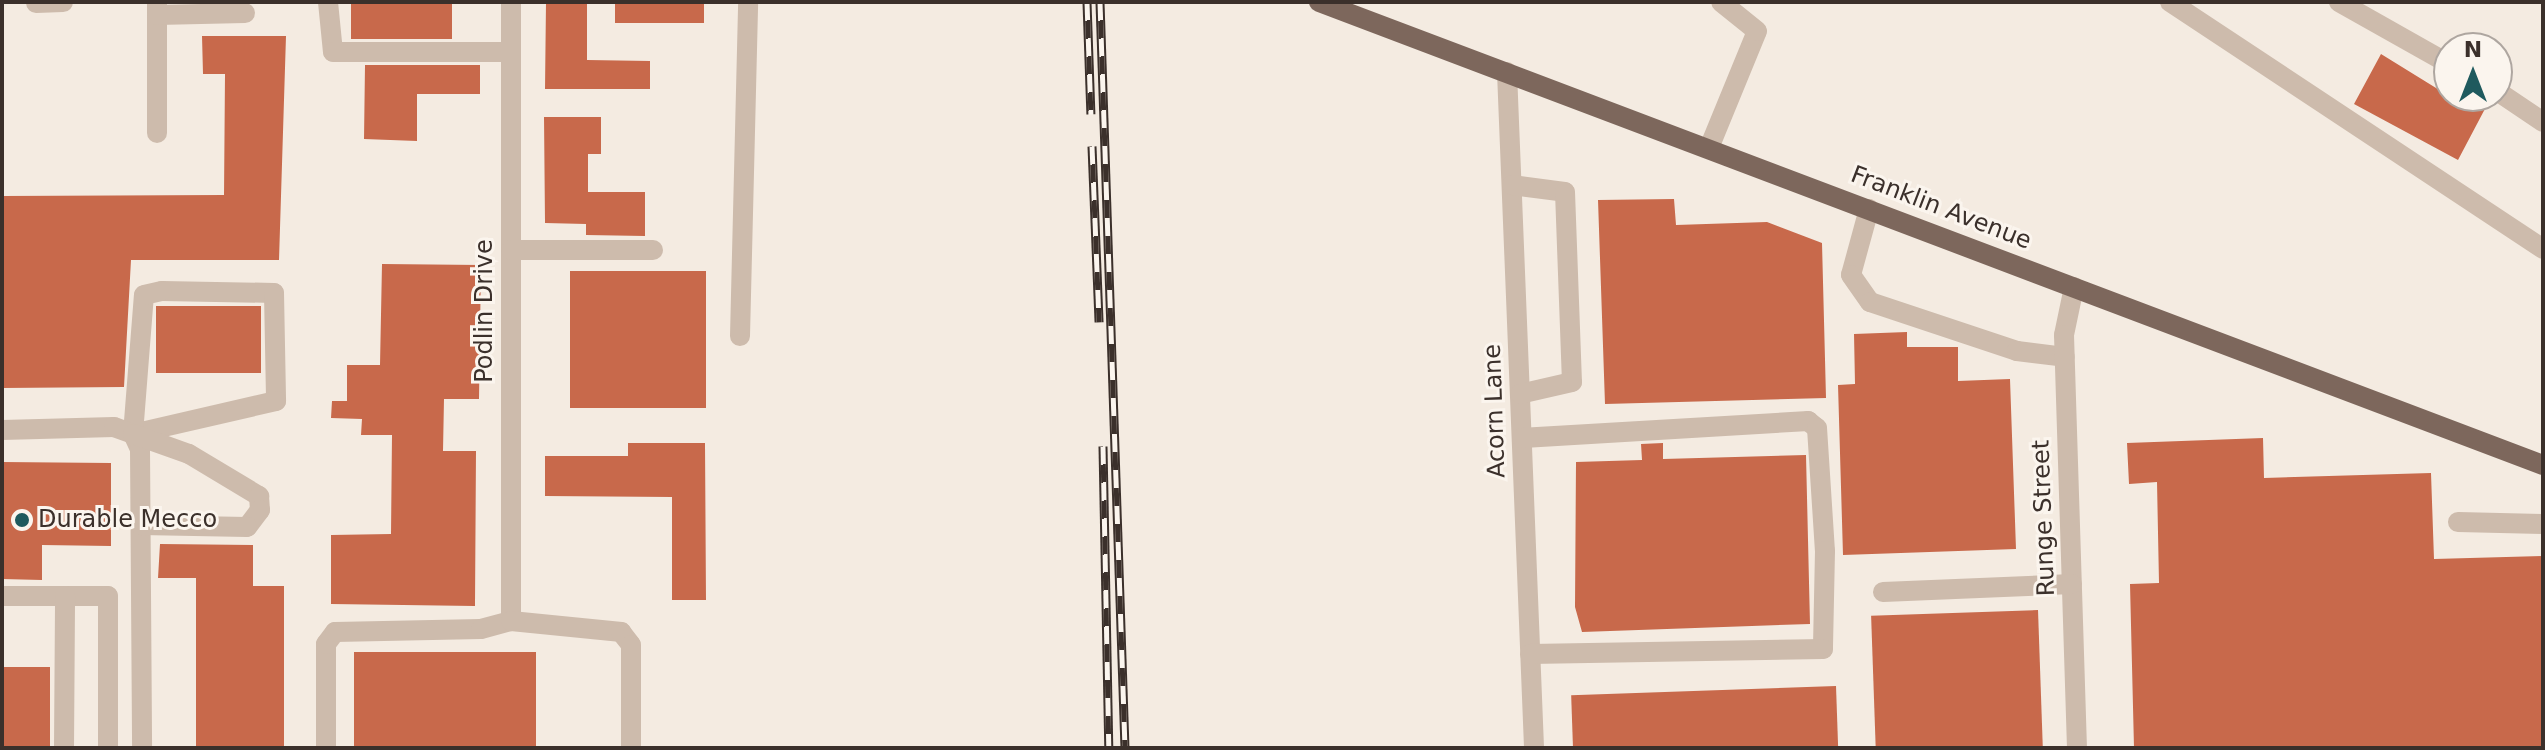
<!DOCTYPE html>
<style>
body{margin:0}
#map{position:relative;width:2545px;height:750px;overflow:hidden;background:#f4ebe1;font-family:"DejaVu Sans",sans-serif}
div>[style]{position:absolute}
.building>*{inset:0;background:#c8694b;transform-origin:0 0}
.minor>*{height:20px;margin:-10px;padding:0 10px;transform-origin:10px;border-radius:10px;background:#cdbbac}
.major>*{height:20px;margin:-10px;padding:0 10px;transform-origin:10px;border-radius:10px;background:#7d675c}
.rail>*{height:9px;margin-top:-4.5px;transform-origin:0;background:repeating-linear-gradient(90deg,#fbf5ee 0 18px,#3b302b 0 36px);box-sizing:border-box;border-block:2px solid #3b302b}
.dots>*{width:22px;height:22px;translate:-50% -50%;box-sizing:border-box;border:4px solid #fbf5ee;border-radius:50%}
span{translate:-50% -50%;white-space:nowrap;text-align:center;line-height:1.15;-webkit-text-stroke:6px #fbf5ee;paint-order:stroke}
.street-label{font-size:24px;color:#3b302b}
.poi-label{font-size:24px;color:#3b302b}
.left{translate:0 -50%;text-align:left}
.frame{position:absolute;inset:0;border:4px solid #3b302b;pointer-events:none}
.north{position:absolute;left:2433px;top:32px;width:80px;height:80px;box-sizing:border-box;background:#fbf5ee;border:2px solid #aea6a0;border-radius:50%;rotate:0deg;font-size:22px;font-weight:700;line-height:32px;text-align:center;color:#3b302b}
.north::after{content:'';display:block;margin:auto;width:28px;height:36px;background:#1f5a5e;clip-path:polygon(50% 0,100% 100%,50% 72%,0 100%)}
</style>
<div id="map">
<div class="building">
<div style="left:351px;top:2px;width:101px;height:37px"></div>
<div style="clip-path:polygon(546px 2px,587px 2px,587px 60px,650px 61px,650px 89px,545px 89px)"></div>
<div style="left:615px;top:2px;width:89px;height:21px"></div>
<div style="clip-path:polygon(202px 36px,286px 36px,279px 260px,131px 260px,124px 387px,2px 388px,2px 196px,224px 195px,225px 74px,203px 74px)"></div>
<div style="clip-path:polygon(2381px 54px,2449px 96px,2487px 105px,2458px 160px,2354px 104px)"></div>
<div style="clip-path:polygon(365px 65px,480px 65px,480px 94px,417px 94px,417px 141px,364px 139px)"></div>
<div style="clip-path:polygon(544px 117px,601px 117px,601px 154px,588px 154px,588px 192px,645px 192px,645px 236px,586px 235px,586px 224px,545px 223px)"></div>
<div style="clip-path:polygon(1674px 199px,1676px 225px,1767px 222px,1822px 243px,1826px 398px,1605px 404px,1598px 200px)"></div>
<div style="clip-path:polygon(382px 264px,481px 265px,479px 399px,444px 399px,443px 451px,476px 451px,475px 606px,331px 604px,331px 535px,391px 534px,392px 435px,361px 435px,362px 419px,331px 418px,332px 401px,347px 401px,347px 365px,380px 365px)"></div>
<div style="left:570px;top:271px;width:136px;height:137px"></div>
<div style="left:156px;top:306px;width:105px;height:67px"></div>
<div style="clip-path:polygon(1907px 332px,1907px 347px,1958px 347px,1958px 381px,2010px 379px,2016px 549px,1843px 555px,1838px 385px,1855px 384px,1854px 334px)"></div>
<div style="clip-path:polygon(2263px 438px,2264px 478px,2431px 473px,2434px 559px,2543px 556px,2543px 748px,2134px 748px,2130px 584px,2159px 583px,2157px 482px,2129px 484px,2127px 443px)"></div>
<div style="clip-path:polygon(628px 443px,705px 443px,706px 600px,672px 600px,672px 497px,545px 496px,545px 456px,628px 456px)"></div>
<div style="clip-path:polygon(1663px 443px,1663px 459px,1806px 455px,1810px 624px,1582px 632px,1575px 607px,1576px 462px,1642px 460px,1641px 444px)"></div>
<div style="clip-path:polygon(2px 462px,111px 463px,111px 546px,42px 545px,42px 580px,2px 579px)"></div>
<div style="clip-path:polygon(160px 544px,253px 545px,253px 586px,284px 586px,284px 748px,196px 748px,196px 578px,158px 578px)"></div>
<div style="left:2038px;top:610px;width:138px;height:167px;rotate:88deg"></div>
<div style="left:354px;top:652px;width:182px;height:96px"></div>
<div style="left:2px;top:667px;width:48px;height:81px"></div>
<div style="left:1836px;top:686px;width:62px;height:265px;rotate:88deg"></div>
</div>
<div class="minor">
<div style="left:157px;top:2px;width:131px;rotate:90deg"></div>
<div style="left:328px;top:2px;width:50px;rotate:84.3deg"></div>
<div style="left:333px;top:52px;width:178px"></div>
<div style="left:511px;top:2px;width:619px;rotate:90deg"></div>
<div style="left:2170px;top:2px;width:447px;rotate:33.5deg"></div>
<div style="left:2339px;top:2px;width:126px;rotate:29.4deg"></div>
<div style="left:36px;top:3px;width:27px;rotate:-2deg"></div>
<div style="left:157px;top:15px;width:88px;rotate:-1.3deg"></div>
<div style="left:1507px;top:72px;width:677px;rotate:87.71deg"></div>
<div style="left:2497px;top:91px;width:55px;rotate:34deg"></div>
<div style="left:1709px;top:148px;width:126px;rotate:-67.7deg"></div>
<div style="left:1757px;top:31px;width:46px;rotate:-141.1deg"></div>
<div style="left:1512px;top:185px;width:53px;rotate:7.5deg"></div>
<div style="left:1565px;top:192px;width:190px;rotate:87.9deg"></div>
<div style="left:1572px;top:382px;width:53px;rotate:167deg"></div>
<div style="left:1869px;top:209px;width:68px;rotate:105.3deg"></div>
<div style="left:1851px;top:275px;width:33px;rotate:55deg"></div>
<div style="left:1870px;top:302px;width:155px;rotate:18.4deg"></div>
<div style="left:2017px;top:351px;width:48px;rotate:7.1deg"></div>
<div style="left:511px;top:250px;width:142px"></div>
<div style="left:2074px;top:287px;width:49px;rotate:101.8deg"></div>
<div style="left:2064px;top:335px;width:413px;rotate:88.2deg"></div>
<div style="left:162px;top:291px;width:112px;rotate:1deg"></div>
<div style="left:274px;top:293px;width:108px;rotate:88.9deg"></div>
<div style="left:276px;top:401px;width:147px;rotate:167deg"></div>
<div style="left:133px;top:434px;width:139px;rotate:-85.5deg"></div>
<div style="left:144px;top:295px;width:18px;rotate:-13deg"></div>
<div style="left:740px;top:336px;width:334px;rotate:-88.6deg"></div>
<div style="left:2px;top:430px;width:112px;rotate:-1.5deg"></div>
<div style="left:114px;top:427px;width:20px;rotate:20deg"></div>
<div style="left:133px;top:434px;width:17px;rotate:65deg"></div>
<div style="left:140px;top:449px;width:299px;rotate:89.6deg"></div>
<div style="left:133px;top:434px;width:59px;rotate:19.7deg"></div>
<div style="left:189px;top:454px;width:82px;rotate:31deg"></div>
<div style="left:259px;top:496px;width:14px;rotate:86deg"></div>
<div style="left:260px;top:510px;width:21px;rotate:127deg"></div>
<div style="left:247px;top:527px;width:106px;rotate:-178.9deg"></div>
<div style="left:1522px;top:438px;width:287px;rotate:-3.4deg"></div>
<div style="left:1808px;top:421px;width:11px;rotate:38deg"></div>
<div style="left:1817px;top:428px;width:123px;rotate:86.3deg"></div>
<div style="left:1825px;top:551px;width:98px;rotate:91.2deg"></div>
<div style="left:1823px;top:649px;width:293px;rotate:179deg"></div>
<div style="left:2458px;top:522px;width:85px;rotate:1.3deg"></div>
<div style="left:1883px;top:592px;width:189px;rotate:-2.4deg"></div>
<div style="left:2px;top:596px;width:106px"></div>
<div style="left:108px;top:596px;width:152px;rotate:90deg"></div>
<div style="left:64px;top:748px;width:152px;rotate:-89.6deg"></div>
<div style="left:326px;top:748px;width:104px;rotate:-90deg"></div>
<div style="left:326px;top:644px;width:15px;rotate:-53deg"></div>
<div style="left:335px;top:632px;width:146px;rotate:-1.2deg"></div>
<div style="left:481px;top:629px;width:31px;rotate:-15deg"></div>
<div style="left:511px;top:621px;width:111px;rotate:5.7deg"></div>
<div style="left:621px;top:632px;width:16px;rotate:52deg"></div>
<div style="left:631px;top:645px;width:103px;rotate:90deg"></div>
</div>
<div class="major">
<div style="left:1319px;top:2px;width:1309px;rotate:20.72deg"></div>
</div>
<div class="rail">
<div style="left:1087px;top:2px;width:112px;rotate:88deg"></div>
<div style="left:1100px;top:2px;width:746px;rotate:88.08deg"></div>
<div style="left:1092px;top:146px;width:176px;rotate:87.7deg"></div>
<div style="left:1103px;top:446px;width:302px;rotate:88.9deg"></div>
</div>
<div class="dots">
<div style="left:22px;top:520px;background:#1f5a5e"></div>
</div>
<div class="street-label">
<span style="left:1941px;top:208px;rotate:21deg">Franklin Avenue</span>
<span style="left:485px;top:311px;rotate:-90deg">Podlin Drive</span>
<span style="left:1495px;top:411px;rotate:-92deg">Acorn Lane</span>
<span style="left:2044px;top:518px;rotate:-92deg">Runge Street</span>
</div>
<div class="poi-label">
<span class="left" style="left:38px;top:520px">Durable Mecco</span>
</div>
<div class="frame"></div>
<div class="north">N</div>
</div>
